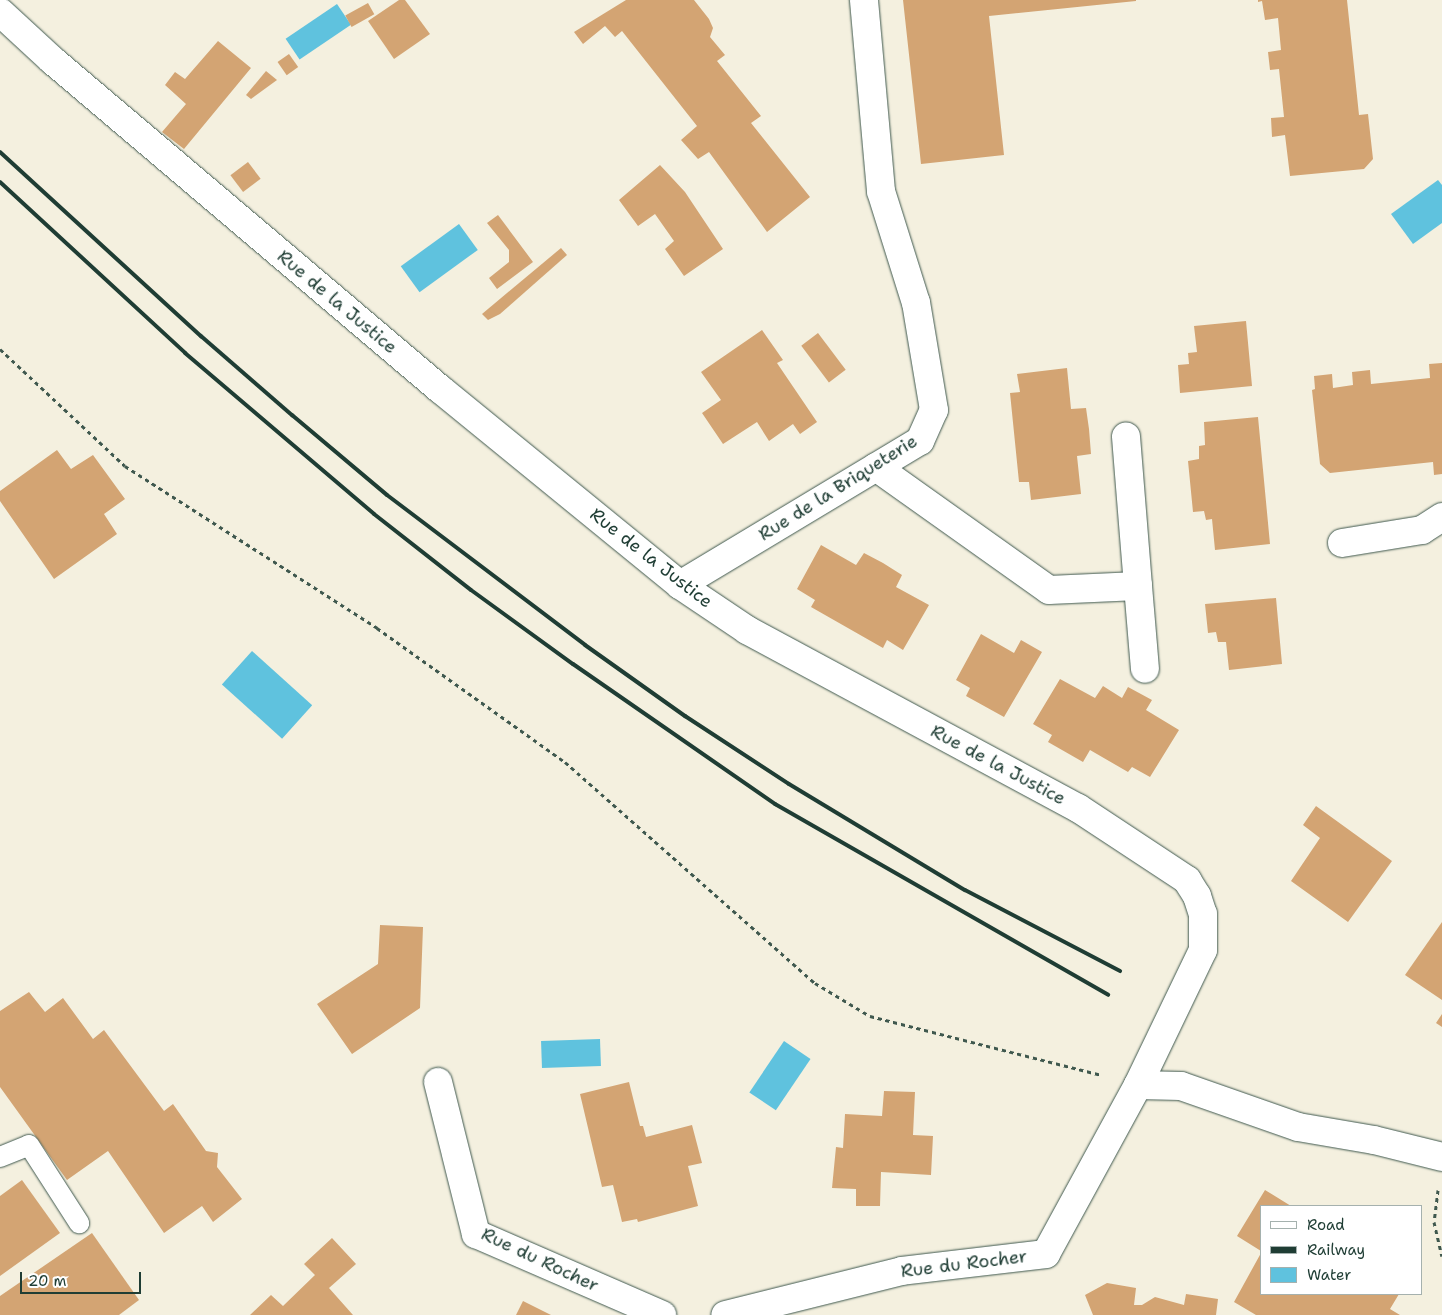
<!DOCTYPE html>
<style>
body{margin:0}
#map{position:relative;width:1442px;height:1315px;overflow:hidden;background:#f4f0df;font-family:"Shantell Sans",sans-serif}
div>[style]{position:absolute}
.water>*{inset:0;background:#5fc2de;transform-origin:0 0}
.building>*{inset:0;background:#d3a473;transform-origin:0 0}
.path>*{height:3px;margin-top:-1.5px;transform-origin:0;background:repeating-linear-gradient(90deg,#3f584e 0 4px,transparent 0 8px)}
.roads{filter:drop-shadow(0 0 1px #3f584e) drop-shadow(0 0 1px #3f584e)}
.service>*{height:20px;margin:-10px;padding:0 10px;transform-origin:10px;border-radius:10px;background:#fff}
.minor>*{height:28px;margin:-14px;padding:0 14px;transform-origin:14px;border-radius:14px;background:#fff}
.rail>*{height:4px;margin:-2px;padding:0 2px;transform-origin:2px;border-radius:2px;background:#1f3d34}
span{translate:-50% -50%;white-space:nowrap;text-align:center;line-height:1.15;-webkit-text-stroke:5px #fff;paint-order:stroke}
.street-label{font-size:18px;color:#1f3d34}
.legend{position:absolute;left:1260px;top:1205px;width:162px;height:90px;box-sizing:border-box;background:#fff;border:1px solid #a5b1ae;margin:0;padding:6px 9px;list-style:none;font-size:15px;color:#1f3d34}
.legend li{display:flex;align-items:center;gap:10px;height:25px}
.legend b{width:25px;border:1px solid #a5b1ae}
.scale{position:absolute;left:20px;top:1272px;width:121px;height:22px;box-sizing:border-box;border:2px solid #1f3d34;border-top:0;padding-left:6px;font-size:15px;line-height:18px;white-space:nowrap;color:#1f3d34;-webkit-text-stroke:4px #fff;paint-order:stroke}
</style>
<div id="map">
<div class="water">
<div style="left:337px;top:4px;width:25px;height:62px;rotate:56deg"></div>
<div style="clip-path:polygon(1438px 180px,1442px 185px,1442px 223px,1413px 244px,1391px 214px)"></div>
<div style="left:459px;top:224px;width:32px;height:72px;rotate:54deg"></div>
<div style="left:252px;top:651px;width:81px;height:45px;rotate:42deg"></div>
<div style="left:600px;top:1039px;width:27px;height:59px;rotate:88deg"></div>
<div style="left:784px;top:1041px;width:32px;height:62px;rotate:34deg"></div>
</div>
<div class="building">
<div style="clip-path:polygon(399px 0,405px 0,430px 34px,394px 59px,368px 21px)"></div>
<div style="clip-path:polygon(626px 0,694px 0,709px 19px,713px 28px,710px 37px,725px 55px,717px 61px,761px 116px,751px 123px,810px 197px,767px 232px,709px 152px,698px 159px,681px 140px,697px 126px,622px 31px,615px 37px,605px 26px,583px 44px,574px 32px)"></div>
<div style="clip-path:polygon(903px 0,1136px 0,1136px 1px,989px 16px,1004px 155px,921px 164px)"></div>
<div style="clip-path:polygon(1258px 0,1347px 0,1359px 115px,1368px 114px,1373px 159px,1364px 169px,1290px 176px,1285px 135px,1272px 137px,1271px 118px,1284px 117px,1279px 69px,1270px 70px,1268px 52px,1281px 50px,1278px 18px,1265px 20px,1262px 1px,1258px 2px)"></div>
<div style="left:368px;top:3px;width:13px;height:26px;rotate:61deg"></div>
<div style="clip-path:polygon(218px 41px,251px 68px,184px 149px,162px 132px,186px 104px,165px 85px,175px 72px,185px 79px)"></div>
<div style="left:289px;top:54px;width:16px;height:14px;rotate:55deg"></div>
<div style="clip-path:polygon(266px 71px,277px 80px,251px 99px,246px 95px)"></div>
<div style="left:248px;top:162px;width:21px;height:22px;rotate:53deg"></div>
<div style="clip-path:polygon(660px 165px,685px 192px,723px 249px,684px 276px,665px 249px,674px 241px,655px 214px,638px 226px,619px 200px)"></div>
<div style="clip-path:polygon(498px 215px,533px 262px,497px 289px,489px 278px,509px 262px,509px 250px,487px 223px)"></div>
<div style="clip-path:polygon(561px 248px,567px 255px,500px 314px,488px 320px,482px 314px)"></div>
<div style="clip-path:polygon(1246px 321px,1252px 386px,1180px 393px,1178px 365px,1189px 364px,1188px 353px,1197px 352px,1194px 326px)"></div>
<div style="clip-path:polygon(762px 330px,783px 360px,777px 363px,817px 422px,800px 434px,793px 424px,769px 441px,757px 422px,723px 444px,702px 413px,721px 400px,701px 372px)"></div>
<div style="left:818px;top:333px;width:46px;height:21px;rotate:53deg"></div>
<div style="clip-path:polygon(1442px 363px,1442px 474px,1434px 475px,1433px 462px,1330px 473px,1320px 464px,1312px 390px,1315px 389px,1314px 376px,1332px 374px,1333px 388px,1353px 385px,1352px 372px,1370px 370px,1371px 384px,1430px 378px,1429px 364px)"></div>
<div style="clip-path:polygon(1067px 368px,1071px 409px,1086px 408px,1089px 429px,1091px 454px,1077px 456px,1081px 494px,1031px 500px,1029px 482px,1019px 482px,1010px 393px,1020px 392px,1017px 374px)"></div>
<div style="clip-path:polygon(1258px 417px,1270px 544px,1215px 550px,1212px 519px,1206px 520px,1204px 511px,1193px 512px,1188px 461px,1199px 459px,1199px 446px,1205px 445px,1204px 422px)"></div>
<div style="clip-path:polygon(57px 450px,71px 469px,93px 455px,125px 499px,104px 514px,117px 534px,54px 579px,0 501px,0 491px)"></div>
<div style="clip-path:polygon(821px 545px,856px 565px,864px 553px,883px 563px,902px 575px,896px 587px,929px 605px,903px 650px,887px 640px,883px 648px,811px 607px,815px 600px,797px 589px)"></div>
<div style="clip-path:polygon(1276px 598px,1282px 664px,1229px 670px,1226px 642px,1218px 642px,1216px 632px,1208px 633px,1205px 604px)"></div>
<div style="clip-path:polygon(981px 634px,1014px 653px,1021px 640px,1042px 652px,1004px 717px,966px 696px,970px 688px,956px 680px)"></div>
<div style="clip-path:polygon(1060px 679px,1095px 698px,1103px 686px,1122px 698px,1128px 687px,1152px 700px,1146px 710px,1179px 730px,1150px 777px,1132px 767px,1128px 772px,1090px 750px,1083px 762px,1048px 742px,1052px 735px,1033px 724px)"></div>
<div style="clip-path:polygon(1316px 806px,1392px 861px,1348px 922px,1291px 881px,1320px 838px,1303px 825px)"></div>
<div style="clip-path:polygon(1442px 922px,1442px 1000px,1405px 975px)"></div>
<div style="clip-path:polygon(380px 925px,423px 927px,420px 1008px,352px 1054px,317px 1004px,378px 964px)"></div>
<div style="clip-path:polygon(29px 992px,45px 1012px,63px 998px,93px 1039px,104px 1030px,164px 1111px,173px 1104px,206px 1151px,218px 1153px,217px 1167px,242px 1199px,213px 1222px,202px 1206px,164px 1233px,108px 1151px,67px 1180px,0 1087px,0 1011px)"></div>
<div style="clip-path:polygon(1442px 1014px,1442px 1027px,1436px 1023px)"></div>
<div style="clip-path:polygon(629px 1082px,640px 1126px,643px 1126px,646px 1137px,692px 1125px,702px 1163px,688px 1166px,698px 1206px,638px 1222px,637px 1219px,622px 1222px,613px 1185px,602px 1187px,580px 1094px)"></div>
<div style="clip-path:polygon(884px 1091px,915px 1092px,913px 1135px,933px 1136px,931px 1175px,881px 1172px,880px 1206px,856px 1206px,856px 1189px,832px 1188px,836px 1147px,843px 1148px,845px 1114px,882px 1116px)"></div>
<div style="clip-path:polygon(22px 1180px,60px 1233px,0 1276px,0 1196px)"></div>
<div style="clip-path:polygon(1265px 1190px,1291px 1206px,1261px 1206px,1261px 1251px,1237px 1236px)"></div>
<div style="clip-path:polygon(92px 1233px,139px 1300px,119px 1315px,0 1315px,0 1296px)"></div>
<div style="clip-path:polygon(332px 1238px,356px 1264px,329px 1288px,353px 1315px,250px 1315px,271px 1295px,283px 1306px,315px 1275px,304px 1264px)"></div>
<div style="clip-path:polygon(1261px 1253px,1261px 1294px,1399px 1294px,1390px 1309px,1400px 1315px,1256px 1315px,1234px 1302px)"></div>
<div style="clip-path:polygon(1107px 1283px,1136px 1288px,1134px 1305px,1142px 1305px,1155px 1297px,1184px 1305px,1186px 1294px,1218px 1299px,1216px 1315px,1093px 1315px,1085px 1295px)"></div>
<div style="clip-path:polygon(523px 1301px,551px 1315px,516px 1315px)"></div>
</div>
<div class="path">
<div style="left:0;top:349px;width:171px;rotate:43.1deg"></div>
<div style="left:125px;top:466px;width:300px;rotate:32.7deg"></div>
<div style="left:377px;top:628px;width:231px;rotate:35.5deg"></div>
<div style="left:565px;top:762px;width:334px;rotate:41.5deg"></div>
<div style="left:815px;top:983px;width:64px;rotate:31deg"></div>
<div style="left:870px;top:1016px;width:239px;rotate:14.3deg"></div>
<div style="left:1438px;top:1190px;width:32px;rotate:97deg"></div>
<div style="left:1434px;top:1222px;width:35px;rotate:77deg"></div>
</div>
<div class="roads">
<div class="service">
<div style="left:0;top:1157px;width:31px;rotate:-22deg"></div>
<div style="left:29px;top:1145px;width:93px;rotate:57.3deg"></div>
</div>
<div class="minor">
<div style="left:0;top:12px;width:71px;rotate:42.7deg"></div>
<div style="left:52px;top:60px;width:509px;rotate:40.3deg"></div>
<div style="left:440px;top:389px;width:310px;rotate:39.2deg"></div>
<div style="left:680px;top:585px;width:81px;rotate:33.9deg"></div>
<div style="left:747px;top:630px;width:376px;rotate:28.3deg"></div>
<div style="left:1078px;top:808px;width:131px;rotate:33.4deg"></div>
<div style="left:1187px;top:880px;width:19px;rotate:58deg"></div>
<div style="left:1197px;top:896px;width:19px;rotate:72deg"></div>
<div style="left:1203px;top:914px;width:36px;rotate:90deg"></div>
<div style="left:1203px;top:950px;width:150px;rotate:115.7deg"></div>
<div style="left:1138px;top:1085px;width:192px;rotate:118.6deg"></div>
<div style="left:1046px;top:1254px;width:145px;rotate:173.3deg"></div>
<div style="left:902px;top:1271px;width:182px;rotate:166deg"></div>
<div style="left:876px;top:467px;width:212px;rotate:35.4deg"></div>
<div style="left:1049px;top:590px;width:89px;rotate:-2.6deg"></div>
<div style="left:1138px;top:586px;width:150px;rotate:-94.6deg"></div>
<div style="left:1342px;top:543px;width:81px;rotate:-9.2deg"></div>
<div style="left:1422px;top:530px;width:24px;rotate:-33deg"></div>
<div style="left:680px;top:585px;width:280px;rotate:-31deg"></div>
<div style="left:920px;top:441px;width:34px;rotate:-66deg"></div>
<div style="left:934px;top:410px;width:109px;rotate:-99.5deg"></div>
<div style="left:916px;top:303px;width:117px;rotate:-107.4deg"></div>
<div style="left:881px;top:191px;width:192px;rotate:-95.1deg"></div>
<div style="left:1138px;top:586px;width:83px;rotate:85.2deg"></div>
<div style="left:438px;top:1082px;width:157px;rotate:76deg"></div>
<div style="left:476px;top:1234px;width:203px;rotate:23.5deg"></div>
<div style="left:1138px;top:1085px;width:43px;rotate:1.3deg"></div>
<div style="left:1181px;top:1086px;width:124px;rotate:19.3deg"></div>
<div style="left:1298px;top:1127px;width:77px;rotate:9.7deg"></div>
<div style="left:1374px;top:1140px;width:70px;rotate:14deg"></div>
</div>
</div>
<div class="rail">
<div style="left:0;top:152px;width:273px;rotate:42.5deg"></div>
<div style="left:201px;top:336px;width:121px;rotate:41deg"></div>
<div style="left:292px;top:415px;width:124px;rotate:40.1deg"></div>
<div style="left:387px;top:495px;width:248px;rotate:37.1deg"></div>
<div style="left:585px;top:645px;width:123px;rotate:35.4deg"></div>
<div style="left:685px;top:716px;width:124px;rotate:33.2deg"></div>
<div style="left:789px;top:784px;width:205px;rotate:31.1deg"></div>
<div style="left:965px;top:890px;width:175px;rotate:27.6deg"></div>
<div style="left:0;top:182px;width:252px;rotate:42.7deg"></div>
<div style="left:185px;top:353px;width:248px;rotate:40.4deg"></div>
<div style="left:374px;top:514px;width:123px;rotate:38.1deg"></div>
<div style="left:471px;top:590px;width:126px;rotate:36deg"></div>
<div style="left:573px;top:664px;width:246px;rotate:34.7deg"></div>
<div style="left:775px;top:804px;width:384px;rotate:29.8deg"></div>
</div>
<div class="street-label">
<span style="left:337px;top:302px;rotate:40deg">Rue de la Justice</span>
<span style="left:838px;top:488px;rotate:-32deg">Rue de la Briqueterie</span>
<span style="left:651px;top:558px;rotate:38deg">Rue de la Justice</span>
<span style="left:998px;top:765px;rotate:28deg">Rue de la Justice</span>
<span style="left:540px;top:1260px;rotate:25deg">Rue du Rocher</span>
<span style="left:964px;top:1264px;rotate:-7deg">Rue du Rocher</span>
</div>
<ul class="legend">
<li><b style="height:6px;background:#fff"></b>Road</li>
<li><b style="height:6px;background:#1f3d34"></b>Railway</li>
<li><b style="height:14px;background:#5fc2de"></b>Water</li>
</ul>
<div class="scale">20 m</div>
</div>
